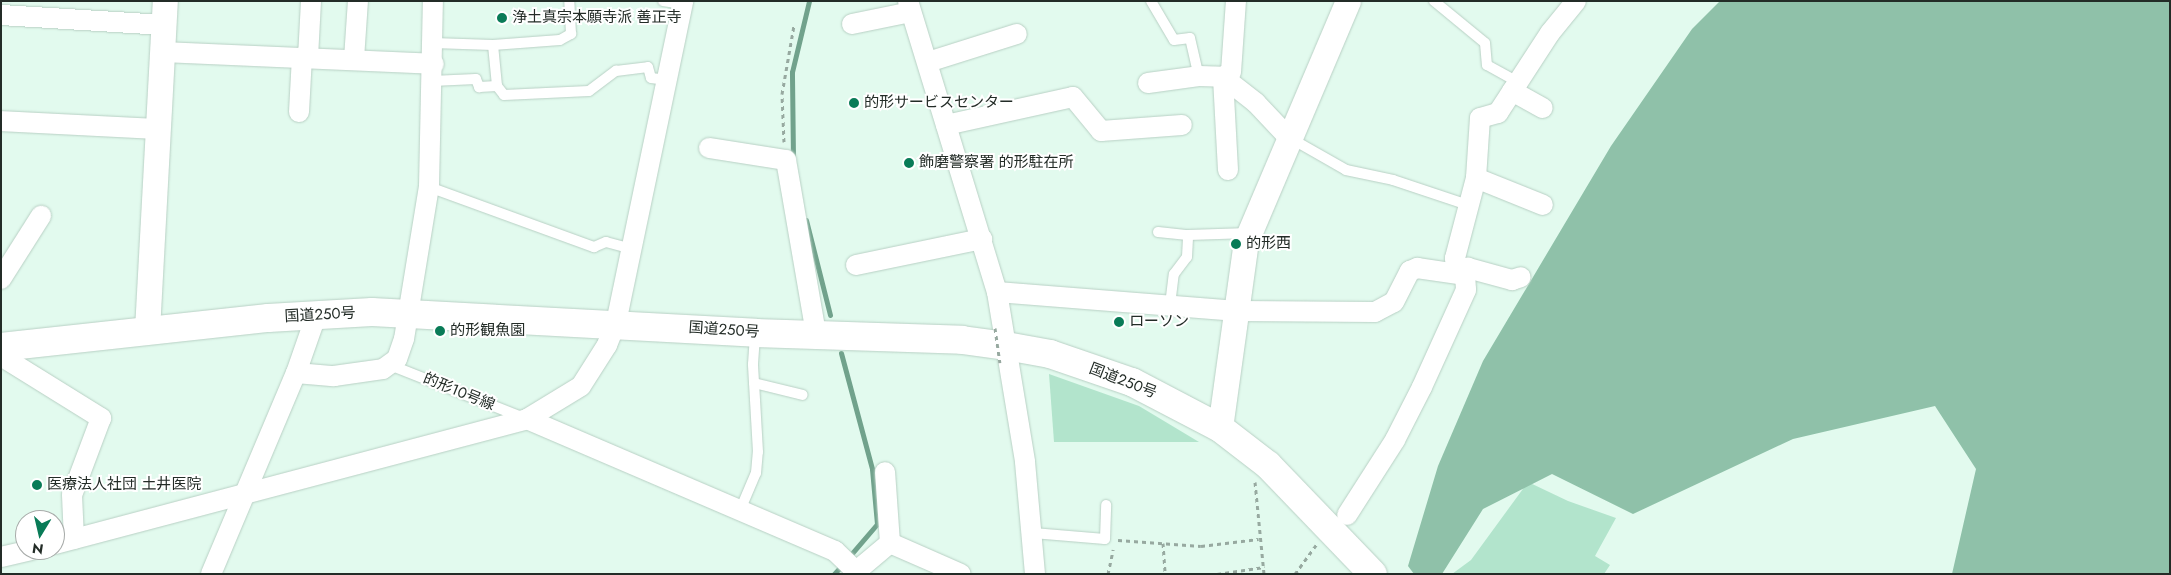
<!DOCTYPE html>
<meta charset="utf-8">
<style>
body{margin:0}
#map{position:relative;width:2171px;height:575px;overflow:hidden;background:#e2faee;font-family:Jost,"Noto Sans JP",sans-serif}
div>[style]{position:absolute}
.green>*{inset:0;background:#b2e4cc}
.forest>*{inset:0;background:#8fc1a9}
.stream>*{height:5px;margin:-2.5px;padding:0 2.5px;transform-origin:2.5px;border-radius:2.5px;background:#71a28c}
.path>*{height:3px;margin-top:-1.5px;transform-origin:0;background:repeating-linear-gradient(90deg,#97a9a0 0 4px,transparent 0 8px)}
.roads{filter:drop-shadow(0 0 1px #b8d0c4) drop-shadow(0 0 1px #b8d0c4)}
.service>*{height:10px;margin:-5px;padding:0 5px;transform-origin:5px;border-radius:5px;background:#fff}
.minor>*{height:20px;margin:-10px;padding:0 10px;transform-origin:10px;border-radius:10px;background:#fff}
.tertiary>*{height:25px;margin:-12.5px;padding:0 12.5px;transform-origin:12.5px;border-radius:12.5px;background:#fff}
.trunk>*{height:28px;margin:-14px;padding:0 14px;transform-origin:14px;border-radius:14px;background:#fff}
.path-bridge>*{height:3px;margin-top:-1.5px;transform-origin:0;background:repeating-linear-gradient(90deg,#97a9a0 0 4px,transparent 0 8px)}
.dots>*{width:14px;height:14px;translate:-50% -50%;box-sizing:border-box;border:2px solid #fff;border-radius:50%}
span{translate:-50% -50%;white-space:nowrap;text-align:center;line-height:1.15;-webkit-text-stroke:4px #fff;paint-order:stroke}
.poi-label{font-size:15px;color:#232c27}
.left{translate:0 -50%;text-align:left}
.street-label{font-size:15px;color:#232c27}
.frame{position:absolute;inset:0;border:2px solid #232c27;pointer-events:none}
.north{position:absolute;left:15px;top:510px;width:50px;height:50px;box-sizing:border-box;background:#fff;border:1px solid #a7aba9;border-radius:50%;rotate:189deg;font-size:14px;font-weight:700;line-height:20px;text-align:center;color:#232c27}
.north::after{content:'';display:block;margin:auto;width:18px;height:22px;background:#097b57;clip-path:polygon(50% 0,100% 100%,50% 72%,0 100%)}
</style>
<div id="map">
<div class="green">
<div style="clip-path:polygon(1049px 374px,1139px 406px,1199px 442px,1054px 442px)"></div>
<div style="clip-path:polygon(1528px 482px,1568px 501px,1616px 518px,1595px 556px,1610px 565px,1604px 574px,1452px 574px,1471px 560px)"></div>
</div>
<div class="forest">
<div style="clip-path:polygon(1720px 1px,2170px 1px,2170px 574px,1952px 574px,1976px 469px,1935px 406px,1793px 439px,1633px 514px,1552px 474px,1483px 509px,1442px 574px,1414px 574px,1408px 566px,1438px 466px,1483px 361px,1611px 146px,1692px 29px)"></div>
</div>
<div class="stream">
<div style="left:793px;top:158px;width:86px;rotate:-90.7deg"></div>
<div style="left:792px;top:72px;width:73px;rotate:-76.5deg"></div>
<div style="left:806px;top:220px;width:98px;rotate:75.8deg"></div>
<div style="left:841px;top:353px;width:120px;rotate:75deg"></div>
<div style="left:872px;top:469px;width:55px;rotate:84.8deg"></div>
<div style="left:877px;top:524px;width:45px;rotate:130.5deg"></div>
<div style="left:834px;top:574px;width:12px;rotate:-48deg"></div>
</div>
<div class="path">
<div style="left:784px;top:142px;width:48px;rotate:-92.4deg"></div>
<div style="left:782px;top:94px;width:70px;rotate:-80.1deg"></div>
<div style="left:1255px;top:482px;width:92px;rotate:84.4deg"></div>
<div style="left:1118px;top:540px;width:83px;rotate:4.1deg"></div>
<div style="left:1201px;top:546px;width:58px;rotate:-6.9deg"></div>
<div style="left:1163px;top:543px;width:31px;rotate:86deg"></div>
<div style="left:1108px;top:574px;width:25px;rotate:-78deg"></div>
<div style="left:1217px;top:574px;width:48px;rotate:-8.5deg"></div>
<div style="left:1295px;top:574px;width:36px;rotate:-54deg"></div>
</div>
<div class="roads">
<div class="service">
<div style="left:663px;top:1px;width:20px;rotate:9deg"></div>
<div style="left:1151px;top:1px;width:45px;rotate:59.5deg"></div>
<div style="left:1174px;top:40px;width:16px;rotate:-7deg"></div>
<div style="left:1190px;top:38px;width:39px;rotate:77deg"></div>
<div style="left:1434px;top:1px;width:66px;rotate:39.5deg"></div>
<div style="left:1485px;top:43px;width:22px;rotate:85deg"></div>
<div style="left:1487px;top:65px;width:35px;rotate:29deg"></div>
<div style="left:433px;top:43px;width:60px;rotate:1.9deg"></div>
<div style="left:493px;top:45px;width:67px;rotate:-4.3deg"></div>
<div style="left:560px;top:40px;width:13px;rotate:-29deg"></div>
<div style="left:571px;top:34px;width:33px;rotate:-93deg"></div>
<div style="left:493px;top:45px;width:41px;rotate:84.4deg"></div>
<div style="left:497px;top:86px;width:11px;rotate:52deg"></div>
<div style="left:504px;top:95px;width:85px;rotate:-2.7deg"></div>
<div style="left:589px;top:91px;width:34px;rotate:-37deg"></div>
<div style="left:616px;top:71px;width:32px;rotate:-7deg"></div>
<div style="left:648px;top:67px;width:11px;rotate:75deg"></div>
<div style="left:651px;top:78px;width:16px;rotate:7deg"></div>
<div style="left:432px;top:81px;width:44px;rotate:-2.6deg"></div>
<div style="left:476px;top:79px;width:9px;rotate:69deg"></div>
<div style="left:479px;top:87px;width:18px;rotate:-3deg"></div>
<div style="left:1290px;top:138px;width:64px;rotate:29.7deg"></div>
<div style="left:1346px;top:170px;width:48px;rotate:12deg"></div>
<div style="left:1393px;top:180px;width:79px;rotate:18.4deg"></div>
<div style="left:429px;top:187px;width:176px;rotate:20deg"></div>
<div style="left:594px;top:247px;width:13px;rotate:-23deg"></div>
<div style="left:606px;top:242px;width:28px;rotate:15deg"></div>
<div style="left:1158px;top:232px;width:30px;rotate:6deg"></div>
<div style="left:1188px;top:235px;width:61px;rotate:-1.9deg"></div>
<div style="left:1170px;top:305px;width:31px;rotate:-83deg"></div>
<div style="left:1174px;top:274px;width:21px;rotate:-53deg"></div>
<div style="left:1187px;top:257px;width:22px;rotate:-87deg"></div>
<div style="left:390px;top:365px;width:144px;rotate:21.6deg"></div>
<div style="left:754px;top:383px;width:50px;rotate:13.8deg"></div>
<div style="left:741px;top:508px;width:38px;rotate:-67deg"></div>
<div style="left:756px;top:473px;width:21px;rotate:-85deg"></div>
<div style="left:758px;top:452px;width:88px;rotate:-93.3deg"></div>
<div style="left:753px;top:364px;width:29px;rotate:-86deg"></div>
<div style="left:1033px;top:533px;width:72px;rotate:4.8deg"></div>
<div style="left:1105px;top:539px;width:34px;rotate:-88deg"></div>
</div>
<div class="minor">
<div style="left:908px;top:1px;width:304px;rotate:73deg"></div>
<div style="left:997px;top:292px;width:172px;rotate:80.6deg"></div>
<div style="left:1025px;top:462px;width:112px;rotate:84.9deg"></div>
<div style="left:1px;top:15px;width:163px;rotate:3.5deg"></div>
<div style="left:852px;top:24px;width:60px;rotate:-11.5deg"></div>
<div style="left:161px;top:52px;width:273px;rotate:2.5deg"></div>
<div style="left:308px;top:57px;width:56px;rotate:-86.9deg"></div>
<div style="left:354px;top:59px;width:58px;rotate:-86.1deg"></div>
<div style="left:928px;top:62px;width:93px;rotate:-17.5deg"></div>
<div style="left:1148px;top:83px;width:51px;rotate:-7.8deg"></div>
<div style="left:1199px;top:76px;width:24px;rotate:2deg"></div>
<div style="left:1223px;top:77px;width:42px;rotate:38.2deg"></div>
<div style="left:1256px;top:103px;width:48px;rotate:46.7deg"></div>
<div style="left:1512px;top:91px;width:35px;rotate:29deg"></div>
<div style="left:299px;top:112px;width:55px;rotate:-86.9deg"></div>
<div style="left:1px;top:121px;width:156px;rotate:2.9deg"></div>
<div style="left:946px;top:125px;width:130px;rotate:-12.4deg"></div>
<div style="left:1073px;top:97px;width:44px;rotate:50.5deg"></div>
<div style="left:1101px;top:131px;width:81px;rotate:-4.2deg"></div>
<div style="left:709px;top:148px;width:78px;rotate:8.9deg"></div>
<div style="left:786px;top:160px;width:177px;rotate:80.2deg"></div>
<div style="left:1228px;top:170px;width:93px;rotate:-93.1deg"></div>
<div style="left:1223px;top:77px;width:9px;rotate:-32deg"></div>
<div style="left:1231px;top:72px;width:71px;rotate:-86deg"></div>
<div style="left:1476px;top:178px;width:72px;rotate:21.9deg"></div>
<div style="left:856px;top:265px;width:129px;rotate:-11.7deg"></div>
<div style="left:1457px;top:273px;width:15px;rotate:-98deg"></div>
<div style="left:1455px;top:258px;width:83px;rotate:-75.3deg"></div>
<div style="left:1476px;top:178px;width:60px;rotate:-86.2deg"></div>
<div style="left:1480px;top:118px;width:19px;rotate:-16deg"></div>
<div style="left:1498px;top:113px;width:95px;rotate:-57deg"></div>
<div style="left:1550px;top:33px;width:41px;rotate:-50.9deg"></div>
<div style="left:1465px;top:275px;width:8px;rotate:-67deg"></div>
<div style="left:1468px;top:268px;width:46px;rotate:15.3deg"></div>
<div style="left:1512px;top:280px;width:9px;rotate:-18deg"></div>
<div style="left:1px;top:279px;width:75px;rotate:-57.6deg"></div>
<div style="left:997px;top:292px;width:241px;rotate:4.5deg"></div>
<div style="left:1237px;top:311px;width:138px;rotate:0.4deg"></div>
<div style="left:1375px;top:312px;width:21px;rotate:-28deg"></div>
<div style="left:1394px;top:302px;width:35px;rotate:-63deg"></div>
<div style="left:1410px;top:271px;width:8px;rotate:-23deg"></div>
<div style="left:1417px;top:268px;width:49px;rotate:8.3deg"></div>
<div style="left:1465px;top:275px;width:15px;rotate:86deg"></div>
<div style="left:1466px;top:290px;width:107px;rotate:114.4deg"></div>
<div style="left:1422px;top:387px;width:59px;rotate:117deg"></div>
<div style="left:1395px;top:440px;width:89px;rotate:122.6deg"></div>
<div style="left:1px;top:356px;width:118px;rotate:31.8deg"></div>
<div style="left:101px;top:418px;width:82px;rotate:110.6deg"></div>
<div style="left:72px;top:495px;width:44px;rotate:87.4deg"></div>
<div style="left:296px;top:373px;width:38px;rotate:5deg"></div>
<div style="left:334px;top:376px;width:49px;rotate:-8.1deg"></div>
<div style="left:383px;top:369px;width:17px;rotate:-36deg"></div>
<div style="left:397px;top:359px;width:21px;rotate:-71deg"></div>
<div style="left:404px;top:339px;width:154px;rotate:-80.7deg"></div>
<div style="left:429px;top:187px;width:186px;rotate:-88.8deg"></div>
<div style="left:527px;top:419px;width:335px;rotate:23.2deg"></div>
<div style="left:835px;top:551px;width:28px;rotate:44deg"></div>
<div style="left:890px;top:543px;width:77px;rotate:23.6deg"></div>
<div style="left:55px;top:544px;width:488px;rotate:-14.8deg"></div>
<div style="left:527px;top:419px;width:63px;rotate:-31.4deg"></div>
<div style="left:581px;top:386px;width:49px;rotate:-57.6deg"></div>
<div style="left:607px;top:345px;width:24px;rotate:-68deg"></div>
<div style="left:616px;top:323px;width:329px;rotate:-78.2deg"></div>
<div style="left:1px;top:557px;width:31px;rotate:-13deg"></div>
<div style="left:211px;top:574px;width:218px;rotate:-67.1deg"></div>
<div style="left:296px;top:373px;width:60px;rotate:-70.7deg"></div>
<div style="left:853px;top:574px;width:48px;rotate:-40deg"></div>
<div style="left:890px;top:543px;width:71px;rotate:-94deg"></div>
</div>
<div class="tertiary">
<div style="left:147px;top:330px;width:329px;rotate:-86.9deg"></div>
<div style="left:1220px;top:428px;width:189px;rotate:-82.1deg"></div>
<div style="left:1246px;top:241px;width:261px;rotate:-67deg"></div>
</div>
<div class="trunk">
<div style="left:1px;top:347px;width:269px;rotate:-6.2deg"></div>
<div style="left:268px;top:318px;width:104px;rotate:-3.3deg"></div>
<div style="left:372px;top:312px;width:384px;rotate:3.1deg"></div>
<div style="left:755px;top:333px;width:207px;rotate:1.9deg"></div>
<div style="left:962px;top:340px;width:44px;rotate:7.8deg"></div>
<div style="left:1006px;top:346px;width:45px;rotate:10.3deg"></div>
<div style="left:1050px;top:354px;width:87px;rotate:18.9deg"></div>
<div style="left:1132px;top:382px;width:99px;rotate:27.6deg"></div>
<div style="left:1220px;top:428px;width:61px;rotate:37.6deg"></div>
<div style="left:1268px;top:465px;width:151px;rotate:46.1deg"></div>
</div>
</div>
<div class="path-bridge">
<div style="left:995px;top:328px;width:35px;rotate:82deg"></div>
</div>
<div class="dots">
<div style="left:502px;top:18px;background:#097b57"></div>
<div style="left:854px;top:103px;background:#097b57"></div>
<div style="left:909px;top:163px;background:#097b57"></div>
<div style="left:1236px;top:244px;background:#097b57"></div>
<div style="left:1119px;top:322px;background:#097b57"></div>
<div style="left:440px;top:331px;background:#097b57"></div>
<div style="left:37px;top:485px;background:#097b57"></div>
</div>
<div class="poi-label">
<span class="left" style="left:512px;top:18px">浄土真宗本願寺派 善正寺</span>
<span class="left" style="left:864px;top:103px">的形サービスセンター</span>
<span class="left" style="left:919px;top:163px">飾磨警察署 的形駐在所</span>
<span class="left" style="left:1246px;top:244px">的形西</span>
<span class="left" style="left:1129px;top:322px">ローソン</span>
<span class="left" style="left:450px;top:331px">的形観魚園</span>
<span class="left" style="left:47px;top:485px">医療法人社団 土井医院</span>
</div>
<div class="street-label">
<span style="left:320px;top:315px;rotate:-3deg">国道250号</span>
<span style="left:724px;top:330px;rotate:4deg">国道250号</span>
<span style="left:1123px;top:381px;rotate:21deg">国道250号</span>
<span style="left:459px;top:392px;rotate:22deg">的形10号線</span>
</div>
<div class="frame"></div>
<div class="north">N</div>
</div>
